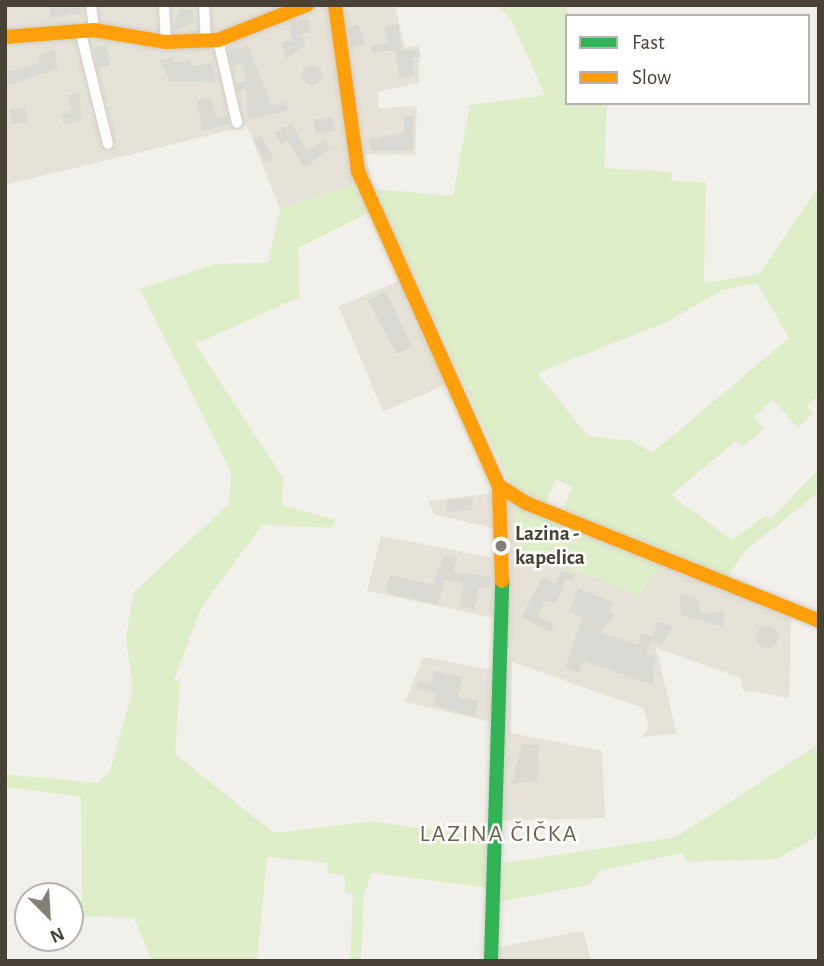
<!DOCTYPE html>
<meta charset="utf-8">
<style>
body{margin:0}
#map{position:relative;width:824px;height:966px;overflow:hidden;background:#f2f0ea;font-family:"Alegreya Sans",sans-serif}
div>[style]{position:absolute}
.residential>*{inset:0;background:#e6e2d7;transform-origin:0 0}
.green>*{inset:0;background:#deeec8}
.building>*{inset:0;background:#dbd9d3;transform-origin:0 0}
.round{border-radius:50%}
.roads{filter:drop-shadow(0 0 2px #d0cec8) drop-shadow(0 0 2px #d0cec8)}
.street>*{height:10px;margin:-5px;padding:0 5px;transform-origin:5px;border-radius:5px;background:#fdfdfc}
.fast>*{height:14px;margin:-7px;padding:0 7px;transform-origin:7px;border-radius:7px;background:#30b455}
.slow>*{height:14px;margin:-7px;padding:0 7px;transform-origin:7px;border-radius:7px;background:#ff9f0a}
.dots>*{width:19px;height:19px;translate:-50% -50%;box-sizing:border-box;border:4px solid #fff;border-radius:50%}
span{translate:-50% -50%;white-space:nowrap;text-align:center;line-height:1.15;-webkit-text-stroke:5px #fff;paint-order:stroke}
.poi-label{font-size:21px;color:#484235;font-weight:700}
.left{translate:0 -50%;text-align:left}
.quarter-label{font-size:24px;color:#6c614c;letter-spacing:2px}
.frame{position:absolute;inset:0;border:7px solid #484235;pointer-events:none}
.legend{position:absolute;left:565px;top:14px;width:245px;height:91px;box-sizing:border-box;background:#fff;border:2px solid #b6b3ae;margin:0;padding:9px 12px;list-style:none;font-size:21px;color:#484235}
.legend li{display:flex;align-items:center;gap:14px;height:35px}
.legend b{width:35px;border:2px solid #b6b3ae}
.north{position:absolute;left:14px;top:882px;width:70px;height:70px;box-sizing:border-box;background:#fff;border:2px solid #b6b3ae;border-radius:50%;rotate:156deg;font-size:19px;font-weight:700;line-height:28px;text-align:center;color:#484235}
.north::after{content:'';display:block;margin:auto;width:24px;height:32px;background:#847f74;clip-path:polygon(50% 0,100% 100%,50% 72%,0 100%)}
</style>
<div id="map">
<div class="residential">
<div style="clip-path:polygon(5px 5px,395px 5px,405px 48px,419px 45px,419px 83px,377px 92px,379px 108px,417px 106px,415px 155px,365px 154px,374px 189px,354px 185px,280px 209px,247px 126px,5px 185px)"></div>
<div style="left:403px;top:279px;width:114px;height:70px;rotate:67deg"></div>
<div style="clip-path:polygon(494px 493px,514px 503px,517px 549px,660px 564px,791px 618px,789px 698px,743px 690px,741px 678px,656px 648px,677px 734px,642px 737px,649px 728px,643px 708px,512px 662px,511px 733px,602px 751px,605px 818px,489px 821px,492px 722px,405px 702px,423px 657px,491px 670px,494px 618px,367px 591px,381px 536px,500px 559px,501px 530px,434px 514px,428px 501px)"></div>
<div style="clip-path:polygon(583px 931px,591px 961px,499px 961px,499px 947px)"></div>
</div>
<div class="green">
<div style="clip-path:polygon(evenodd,496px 5px,564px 5px,571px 16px,567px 103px,607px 103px,604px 168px,671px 172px,672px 181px,706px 182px,704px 283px,759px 274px,819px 187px,819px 395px,807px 405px,813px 414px,798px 428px,773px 400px,754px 417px,764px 429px,743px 446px,736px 441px,671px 495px,732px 540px,765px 516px,771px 519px,819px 469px,819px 492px,745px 551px,726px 579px,562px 513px,572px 487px,556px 479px,545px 504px,510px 484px,374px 189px,453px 196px,470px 105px,545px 95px,511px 19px,496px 5px,757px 283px,789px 338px,652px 453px,633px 441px,588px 436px,537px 373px,667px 322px,722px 290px,757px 283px)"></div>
<div style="clip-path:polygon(354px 185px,370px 212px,298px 248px,300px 297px,195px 344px,283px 477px,282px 505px,335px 520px,332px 528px,262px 525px,201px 608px,174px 680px,180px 682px,175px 754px,274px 833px,371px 821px,489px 838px,489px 888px,372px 873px,364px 894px,361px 961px,350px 961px,353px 894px,345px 893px,345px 876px,328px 873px,327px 863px,267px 857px,257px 961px,152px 961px,134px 918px,70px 916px,70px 900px,82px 900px,81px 797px,5px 787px,5px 774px,98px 783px,110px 772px,133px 688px,126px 639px,133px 593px,229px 504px,231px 472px,140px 289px,215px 264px,268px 263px,280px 209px)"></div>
<div style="clip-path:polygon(514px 503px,530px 513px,660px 564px,640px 595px,517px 549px)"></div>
<div style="clip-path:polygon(819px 744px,819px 836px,776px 859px,687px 862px,682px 853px,599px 871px,590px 885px,502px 901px,504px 863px,676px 837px)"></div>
</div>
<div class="building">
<div style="clip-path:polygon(49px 5px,80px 5px,81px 13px,51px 18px)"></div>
<div style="clip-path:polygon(179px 9px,193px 9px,193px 23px,173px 31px)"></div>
<div style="clip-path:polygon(309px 19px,311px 32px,302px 34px,305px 46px,286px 59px,281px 43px,292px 40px,289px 22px)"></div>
<div style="clip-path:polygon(358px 24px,365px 45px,351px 48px,348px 26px)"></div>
<div style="clip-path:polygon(398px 24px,402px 51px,419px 49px,420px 57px,413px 58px,415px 76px,399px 78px,395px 50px,372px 53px,370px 46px,387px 43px,385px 26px)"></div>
<div style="left:106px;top:45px;width:21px;height:13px;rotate:79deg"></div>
<div style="clip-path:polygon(248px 46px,272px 106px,285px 102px,288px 111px,248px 119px,246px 89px,239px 92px,237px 84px,247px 81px,242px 63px,232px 66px,229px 50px)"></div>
<div style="clip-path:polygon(54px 49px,58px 68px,5px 87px,5px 73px,40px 63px,38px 56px)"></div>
<div style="clip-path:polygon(173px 57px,174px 63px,190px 60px,191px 67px,212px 63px,216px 82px,170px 81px,159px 60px)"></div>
<div class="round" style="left:302px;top:65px;width:20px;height:20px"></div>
<div style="clip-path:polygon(80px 92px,81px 120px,64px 125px,62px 116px,72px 109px,68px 95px)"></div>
<div style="clip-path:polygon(211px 98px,217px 119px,227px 116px,229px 124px,202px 131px,197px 101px)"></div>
<div style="left:25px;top:107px;width:15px;height:16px;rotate:79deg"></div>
<div style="clip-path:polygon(404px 116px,414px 116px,413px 151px,371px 151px,369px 139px,404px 133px)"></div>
<div style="left:333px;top:117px;width:14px;height:20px;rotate:82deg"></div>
<div style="clip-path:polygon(292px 124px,307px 150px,324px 140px,330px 149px,304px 168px,288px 140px,281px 144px,275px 133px)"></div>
<div style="left:261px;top:135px;width:27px;height:9px;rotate:62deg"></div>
<div style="clip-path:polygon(386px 291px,412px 347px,397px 354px,368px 300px)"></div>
<div style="left:472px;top:498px;width:12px;height:26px;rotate:85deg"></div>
<div style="clip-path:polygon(444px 555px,457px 558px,453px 573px,491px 576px,488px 589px,479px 587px,474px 609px,460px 606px,464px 584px,444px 579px,438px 605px,386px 593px,390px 575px,433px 585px)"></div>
<div style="clip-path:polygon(561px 570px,575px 575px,573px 581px,566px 579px,556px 603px,545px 600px,538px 617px,554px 624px,551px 632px,521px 617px,543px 577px,556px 583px)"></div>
<div style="clip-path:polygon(578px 588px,613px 603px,608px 613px,614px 615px,601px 632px,638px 645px,641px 633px,653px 637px,647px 654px,655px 657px,653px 685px,583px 661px,579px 673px,565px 668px,583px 617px,569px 612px)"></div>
<div style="clip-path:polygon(680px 594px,696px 597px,701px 614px,723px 611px,725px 627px,681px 615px)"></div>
<div style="clip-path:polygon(657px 622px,673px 625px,662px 644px,652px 642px)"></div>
<div class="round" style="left:756px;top:626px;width:22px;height:22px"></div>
<div style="clip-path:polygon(434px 671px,462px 677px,458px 698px,478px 701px,475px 717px,434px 705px,437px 693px,417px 689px,418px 681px,431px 684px)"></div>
<div style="clip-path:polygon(522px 744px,539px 745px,537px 781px,512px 784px)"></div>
</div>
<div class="roads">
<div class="street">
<div style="left:91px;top:5px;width:25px;rotate:83deg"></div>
<div style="left:164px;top:5px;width:37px;rotate:87deg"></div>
<div style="left:204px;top:5px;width:35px;rotate:87deg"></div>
<div style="left:80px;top:30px;width:117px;rotate:76.2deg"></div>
<div style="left:218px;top:40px;width:85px;rotate:77.1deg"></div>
</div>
<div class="fast">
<div style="left:491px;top:961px;width:380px;rotate:-88.3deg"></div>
</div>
<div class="slow">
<div style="left:335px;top:5px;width:168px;rotate:82.1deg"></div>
<div style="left:358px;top:171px;width:345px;rotate:65.9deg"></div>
<div style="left:499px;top:486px;width:95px;rotate:88.2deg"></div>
<div style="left:5px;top:37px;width:89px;rotate:-4.5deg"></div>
<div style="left:94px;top:30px;width:73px;rotate:9.5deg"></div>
<div style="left:166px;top:42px;width:52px;rotate:-2.2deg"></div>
<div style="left:218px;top:40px;width:96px;rotate:-21.5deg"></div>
<div style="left:499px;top:486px;width:32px;rotate:32deg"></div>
<div style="left:526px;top:503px;width:316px;rotate:21.9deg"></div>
</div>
</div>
<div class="dots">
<div style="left:501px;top:546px;background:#847f74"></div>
</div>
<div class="poi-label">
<span class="left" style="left:515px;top:546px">Lazina -<br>kapelica</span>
</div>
<div class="quarter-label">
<span style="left:499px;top:835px">LAZINA ČIČKA</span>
</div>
<div class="frame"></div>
<ul class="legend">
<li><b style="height:9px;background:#30b455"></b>Fast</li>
<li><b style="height:9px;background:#ff9f0a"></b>Slow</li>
</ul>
<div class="north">N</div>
</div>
